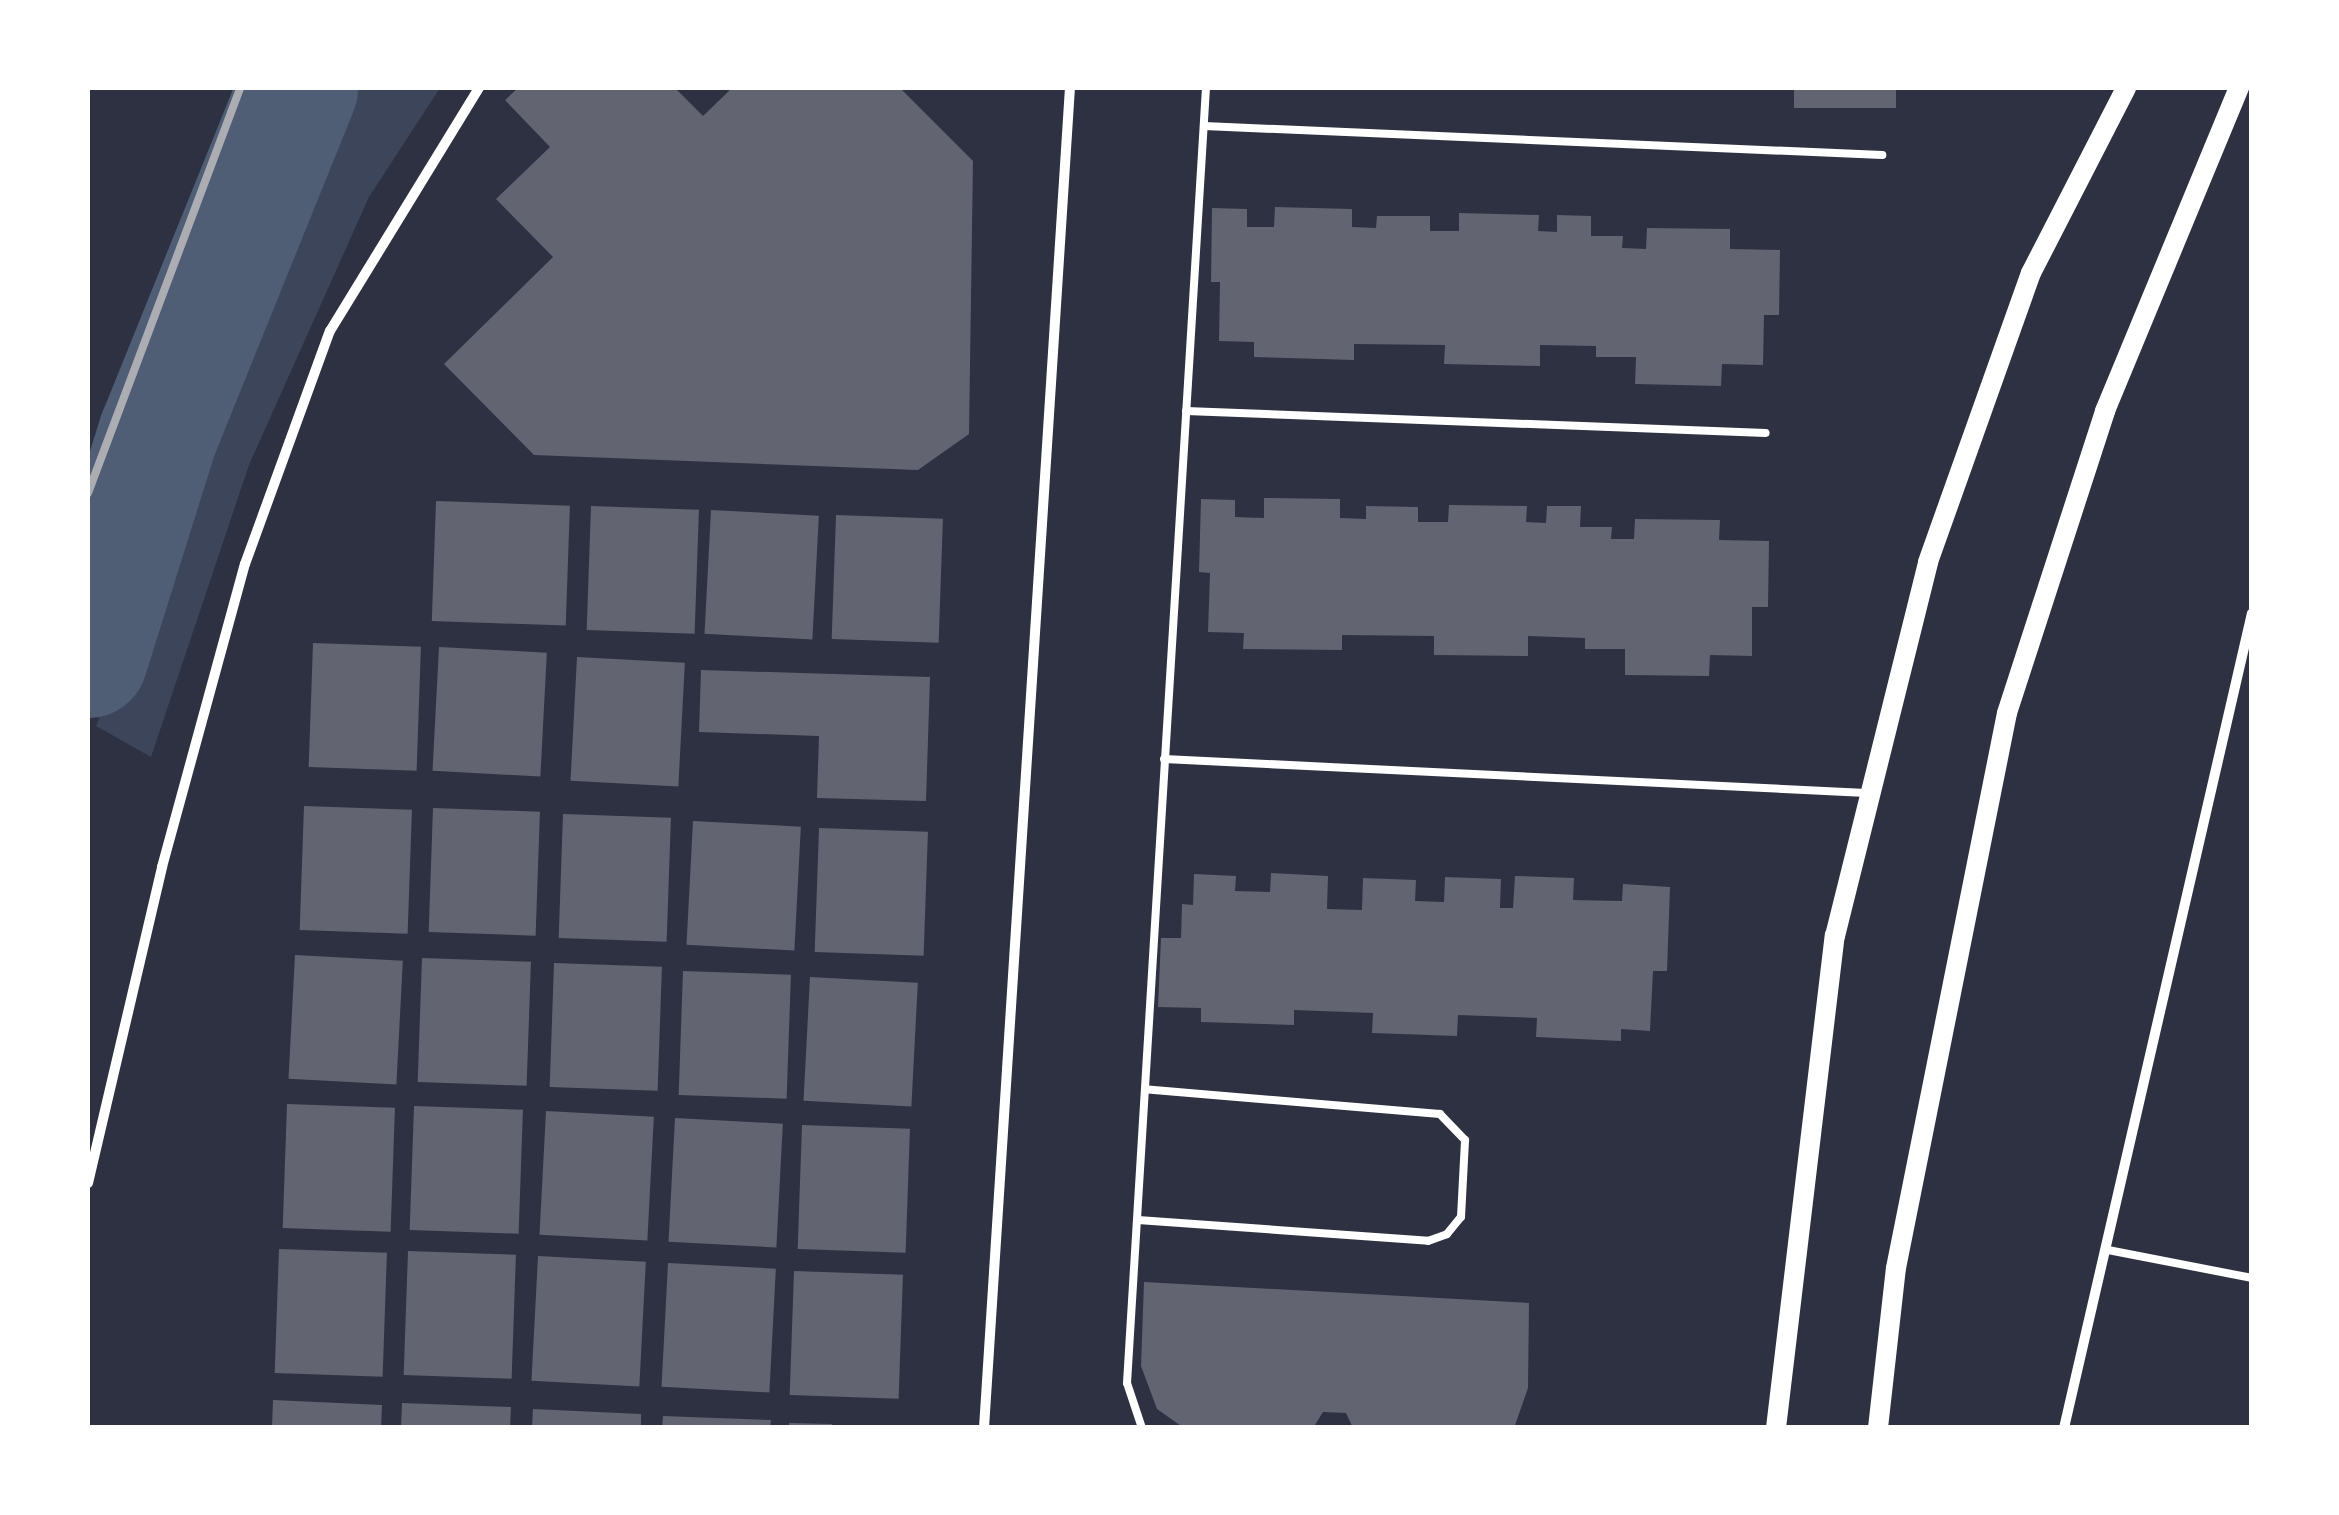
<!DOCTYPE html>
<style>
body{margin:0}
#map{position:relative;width:2339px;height:1515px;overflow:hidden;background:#2d3142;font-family:Rubik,sans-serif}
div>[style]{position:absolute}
.green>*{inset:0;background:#3c4559}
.river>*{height:120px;margin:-60px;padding:0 60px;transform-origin:60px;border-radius:60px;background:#4f5d75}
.building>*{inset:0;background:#626471;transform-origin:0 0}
.service>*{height:8px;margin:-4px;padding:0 4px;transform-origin:4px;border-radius:4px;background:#fff}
.minor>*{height:10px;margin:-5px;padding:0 5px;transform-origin:5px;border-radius:5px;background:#fff}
.secondary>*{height:20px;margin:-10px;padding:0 10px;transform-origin:10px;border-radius:10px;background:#fff}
.rail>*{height:8px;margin:-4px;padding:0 4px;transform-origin:4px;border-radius:4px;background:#abadb3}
span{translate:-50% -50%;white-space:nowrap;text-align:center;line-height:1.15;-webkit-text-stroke:8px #fff;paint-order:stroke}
.frame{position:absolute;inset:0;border:90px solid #fff;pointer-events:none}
</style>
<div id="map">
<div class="green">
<div style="clip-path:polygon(351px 88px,440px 88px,369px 197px,249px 465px,151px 757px,96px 726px)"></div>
</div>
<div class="river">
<div style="left:88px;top:658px;width:234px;rotate:-72.6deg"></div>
<div style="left:158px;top:435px;width:374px;rotate:-68deg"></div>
</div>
<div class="building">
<div style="clip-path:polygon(518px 88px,675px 88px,703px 116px,732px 88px,900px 88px,973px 161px,969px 434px,918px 470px,534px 455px,444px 364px,553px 257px,496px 199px,550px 147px,505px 100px)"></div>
<div style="left:1794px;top:88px;width:102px;height:20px"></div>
<div style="clip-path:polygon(1275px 207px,1352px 209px,1352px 227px,1376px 228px,1377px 216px,1430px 216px,1430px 231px,1459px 231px,1459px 213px,1539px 215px,1538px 231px,1557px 232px,1557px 215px,1591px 216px,1591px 236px,1623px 236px,1622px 248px,1646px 249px,1647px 228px,1730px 229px,1730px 249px,1780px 250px,1779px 315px,1764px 315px,1763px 365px,1722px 364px,1721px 386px,1635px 384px,1636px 357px,1596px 357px,1596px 346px,1540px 345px,1540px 366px,1444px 364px,1445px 345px,1354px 344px,1354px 360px,1254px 357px,1254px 342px,1219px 341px,1220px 282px,1211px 282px,1212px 208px,1247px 209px,1247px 227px,1274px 227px)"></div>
<div style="clip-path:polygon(1264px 498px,1340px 499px,1340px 518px,1366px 519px,1366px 506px,1418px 507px,1418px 522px,1448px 522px,1449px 505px,1527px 506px,1526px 522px,1546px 523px,1547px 506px,1581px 506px,1580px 527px,1612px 527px,1611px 539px,1634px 539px,1635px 519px,1720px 520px,1719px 540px,1769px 541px,1768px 607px,1752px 607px,1752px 656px,1710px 655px,1709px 676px,1625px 675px,1625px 649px,1585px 649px,1585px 638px,1528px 636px,1528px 656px,1434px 655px,1434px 636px,1342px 635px,1342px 650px,1243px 649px,1244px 633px,1208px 632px,1210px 573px,1199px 572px,1201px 499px,1235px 500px,1235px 517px,1264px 518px)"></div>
<div style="left:436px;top:501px;width:134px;height:120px;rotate:2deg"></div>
<div style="left:591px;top:506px;width:108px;height:124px;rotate:2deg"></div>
<div style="left:711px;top:510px;width:108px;height:124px;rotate:3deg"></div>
<div style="left:836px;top:515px;width:107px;height:124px;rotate:2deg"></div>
<div style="left:313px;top:643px;width:108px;height:124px;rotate:2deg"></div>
<div style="left:439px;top:647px;width:108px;height:124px;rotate:3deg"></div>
<div style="left:577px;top:657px;width:108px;height:124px;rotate:3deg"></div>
<div style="clip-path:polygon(701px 670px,930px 677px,926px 801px,817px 798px,819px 736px,699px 732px)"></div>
<div style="left:304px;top:806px;width:108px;height:124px;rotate:2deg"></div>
<div style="left:433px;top:808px;width:107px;height:124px;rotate:2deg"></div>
<div style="left:563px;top:814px;width:108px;height:124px;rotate:2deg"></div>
<div style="left:693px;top:821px;width:108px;height:124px;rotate:3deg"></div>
<div style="left:819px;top:828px;width:109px;height:124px;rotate:2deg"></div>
<div style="clip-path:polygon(1271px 873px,1328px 876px,1327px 909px,1362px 910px,1363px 878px,1416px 880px,1415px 901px,1444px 902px,1445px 877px,1501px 879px,1500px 908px,1513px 908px,1515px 876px,1574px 878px,1573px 900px,1622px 901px,1623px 884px,1670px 887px,1667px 971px,1653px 971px,1650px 1031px,1621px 1029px,1621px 1041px,1536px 1037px,1537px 1018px,1458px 1015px,1457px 1036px,1372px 1033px,1373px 1013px,1294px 1010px,1294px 1025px,1201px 1022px,1201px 1008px,1158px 1007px,1161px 938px,1181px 938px,1182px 904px,1193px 905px,1194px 874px,1236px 876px,1235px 891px,1270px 892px)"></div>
<div style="left:295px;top:955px;width:108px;height:124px;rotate:3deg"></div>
<div style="left:422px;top:958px;width:109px;height:124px;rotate:2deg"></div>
<div style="left:554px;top:963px;width:108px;height:124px;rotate:2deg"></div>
<div style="left:683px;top:971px;width:108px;height:124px;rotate:2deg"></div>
<div style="left:810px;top:977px;width:108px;height:124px;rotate:3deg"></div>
<div style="left:287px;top:1104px;width:108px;height:124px;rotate:2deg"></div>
<div style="left:414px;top:1106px;width:109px;height:124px;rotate:2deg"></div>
<div style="left:546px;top:1111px;width:108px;height:124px;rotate:3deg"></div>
<div style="left:675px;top:1118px;width:108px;height:124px;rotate:3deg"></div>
<div style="left:802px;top:1125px;width:108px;height:124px;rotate:2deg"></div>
<div style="left:279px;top:1249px;width:108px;height:124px;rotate:2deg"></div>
<div style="left:408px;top:1251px;width:108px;height:124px;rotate:2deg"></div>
<div style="left:538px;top:1256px;width:108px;height:125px;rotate:3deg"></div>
<div style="left:668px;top:1263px;width:108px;height:124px;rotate:3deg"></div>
<div style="left:794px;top:1271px;width:109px;height:124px;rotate:2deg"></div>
<div style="clip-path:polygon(1144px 1282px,1529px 1303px,1528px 1388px,1514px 1428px,1353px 1428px,1346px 1413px,1323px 1412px,1313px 1428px,1184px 1428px,1157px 1409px,1141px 1366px)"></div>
<div style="clip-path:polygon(273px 1400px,382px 1405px,381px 1428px,272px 1428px)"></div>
<div style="clip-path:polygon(402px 1403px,511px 1407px,510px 1428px,401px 1428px)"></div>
<div style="clip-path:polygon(533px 1409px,641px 1414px,641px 1428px,532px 1428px)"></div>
<div style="clip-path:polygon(663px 1416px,771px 1420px,770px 1428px,662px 1428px)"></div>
<div style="clip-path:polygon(789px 1423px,832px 1424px,832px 1428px,789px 1428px)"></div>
</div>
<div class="service">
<div style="left:1204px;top:126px;width:679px;rotate:2.45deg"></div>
<div style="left:1186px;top:411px;width:580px;rotate:2.17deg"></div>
<div style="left:1164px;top:759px;width:703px;rotate:2.77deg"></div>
<div style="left:1138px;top:1220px;width:291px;rotate:4.1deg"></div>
<div style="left:1428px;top:1241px;width:20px;rotate:-20deg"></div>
<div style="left:1447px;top:1234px;width:22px;rotate:-51deg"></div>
<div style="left:1461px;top:1217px;width:77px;rotate:-87deg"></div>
<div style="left:1465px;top:1140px;width:36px;rotate:-134deg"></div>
<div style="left:1440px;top:1114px;width:296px;rotate:-175.2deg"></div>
<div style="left:2108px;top:1250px;width:147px;rotate:11deg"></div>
<div style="left:1142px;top:1428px;width:47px;rotate:-108.4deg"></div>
<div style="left:1127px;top:1383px;width:1297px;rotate:-86.51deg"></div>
</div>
<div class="minor">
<div style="left:88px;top:1183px;width:325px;rotate:-76.8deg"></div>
<div style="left:162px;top:867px;width:314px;rotate:-74.7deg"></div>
<div style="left:245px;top:564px;width:248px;rotate:-70deg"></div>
<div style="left:330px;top:331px;width:285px;rotate:-58.5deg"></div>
<div style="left:984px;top:1428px;width:1343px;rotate:-86.33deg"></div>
<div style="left:2064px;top:1428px;width:836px;rotate:-77.01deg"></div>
</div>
<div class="secondary">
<div style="left:1776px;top:1428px;width:496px;rotate:-83.2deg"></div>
<div style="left:1835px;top:936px;width:385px;rotate:-76deg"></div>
<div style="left:1928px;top:562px;width:307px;rotate:-70.4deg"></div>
<div style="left:2031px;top:273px;width:208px;rotate:-62.8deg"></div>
<div style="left:1878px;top:1428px;width:161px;rotate:-83.6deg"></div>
<div style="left:1896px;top:1268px;width:566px;rotate:-78.69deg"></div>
<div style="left:2007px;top:713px;width:318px;rotate:-72deg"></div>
<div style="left:2105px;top:411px;width:350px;rotate:-67.5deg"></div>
</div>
<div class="rail">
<div style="left:88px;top:493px;width:433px;rotate:-69.4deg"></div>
</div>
<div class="frame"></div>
</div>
